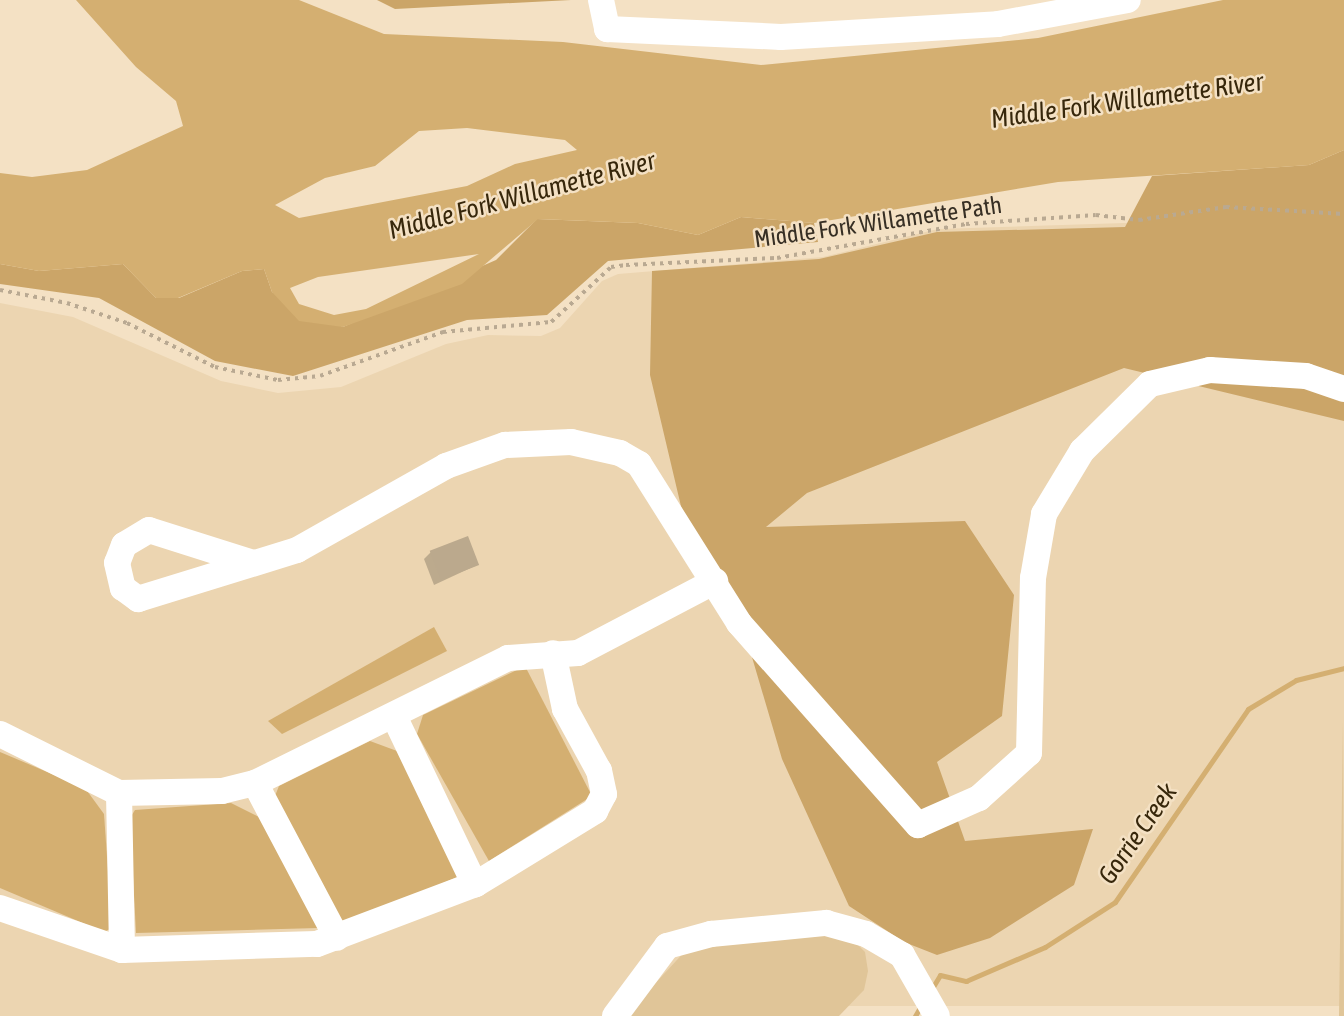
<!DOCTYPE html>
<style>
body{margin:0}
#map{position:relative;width:1344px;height:1016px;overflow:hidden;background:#f4e1c4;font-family:"Asap Condensed",sans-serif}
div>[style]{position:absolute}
.built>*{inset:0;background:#ecd5b1}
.green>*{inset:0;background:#e0c598}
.forest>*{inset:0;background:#cba568}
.water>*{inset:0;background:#d4af71}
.shadow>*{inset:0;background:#0003}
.stream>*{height:5px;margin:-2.5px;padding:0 2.5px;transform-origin:2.5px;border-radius:2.5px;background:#d4af71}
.building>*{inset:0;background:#bba98d;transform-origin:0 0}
.path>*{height:3.5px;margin-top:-1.75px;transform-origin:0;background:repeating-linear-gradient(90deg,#b9a992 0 3.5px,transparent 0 8.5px)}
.minor>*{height:26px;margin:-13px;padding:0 13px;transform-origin:13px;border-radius:13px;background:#fff}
span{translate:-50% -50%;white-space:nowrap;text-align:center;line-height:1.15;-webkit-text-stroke:5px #f4e1c4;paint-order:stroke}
.street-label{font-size:24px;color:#372f24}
.water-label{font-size:26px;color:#37270b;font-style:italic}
</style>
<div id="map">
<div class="built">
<div style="clip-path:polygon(1344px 216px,1344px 1006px,827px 1006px,825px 1016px,0 1016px,0 303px,73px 317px,221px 381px,278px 393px,341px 387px,446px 344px,488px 335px,541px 336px,560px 328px,602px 281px,618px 274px,823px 257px,938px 229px)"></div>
</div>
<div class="green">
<div style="clip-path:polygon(1343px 721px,1344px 1016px,1339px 1016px)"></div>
<div style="clip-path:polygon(845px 932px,865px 952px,868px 971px,864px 990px,839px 1016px,625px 1016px,689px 947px)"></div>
</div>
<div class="forest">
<div style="clip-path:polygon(377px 0,571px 0,395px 9px)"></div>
<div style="clip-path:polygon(1344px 150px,1344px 421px,1124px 368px,807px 493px,766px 527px,965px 521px,1014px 595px,1002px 716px,937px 762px,965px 841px,1093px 829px,1074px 885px,990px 938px,937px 955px,904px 942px,849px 906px,782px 759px,734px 596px,684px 519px,650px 375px,652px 271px,819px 259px,937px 232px,1125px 227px,1152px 176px,1309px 165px)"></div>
<div style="clip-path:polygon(741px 217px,814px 223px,818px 242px,608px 261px,547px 315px,467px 320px,293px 376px,215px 361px,99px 298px,0 284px,0 264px,39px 271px,123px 264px,156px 298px,179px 298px,242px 271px,264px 269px,272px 292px,343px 327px,496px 260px,537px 219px,638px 223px,698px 235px)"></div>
</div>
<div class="water">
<div style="clip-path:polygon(evenodd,76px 0,299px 0,384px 34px,563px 42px,761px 65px,1038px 38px,1223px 0,1344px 0,1344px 150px,1309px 165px,1058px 182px,814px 223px,741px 217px,698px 235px,638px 223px,538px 219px,462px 284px,343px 327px,299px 321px,272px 292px,264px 269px,242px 271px,178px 298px,156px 298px,123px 264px,39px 271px,0 264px,0 173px,32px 177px,87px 170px,183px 126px,176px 101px,136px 67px,76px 0,467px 128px,565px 140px,577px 150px,515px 164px,467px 186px,299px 218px,275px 205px,325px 178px,375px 166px,419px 131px,467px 128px,76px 0,479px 254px,366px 309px,334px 315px,299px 304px,290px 288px,318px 277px,479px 254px)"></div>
<div style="clip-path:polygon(434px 627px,447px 651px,282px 734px,268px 721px)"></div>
<div style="clip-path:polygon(525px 666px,592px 796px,489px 861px,417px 734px,423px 715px)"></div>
<div style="clip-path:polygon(370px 741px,397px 751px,462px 875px,345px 925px,334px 920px,275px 796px,279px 786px)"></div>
<div style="clip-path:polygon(0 752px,85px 788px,104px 814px,112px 928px,104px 932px,0 888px)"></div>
<div style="clip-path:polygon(231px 803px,263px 819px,318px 928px,136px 933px,130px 818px,135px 810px)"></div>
</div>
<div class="shadow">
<div style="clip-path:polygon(431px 552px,477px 565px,434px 585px,424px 559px)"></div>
</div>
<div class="stream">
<div style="left:931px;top:990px;width:17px;rotate:-59deg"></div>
<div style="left:940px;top:975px;width:27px;rotate:13deg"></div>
<div style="left:966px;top:981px;width:86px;rotate:-23.3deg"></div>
<div style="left:1045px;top:947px;width:83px;rotate:-32.7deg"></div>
<div style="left:1115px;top:902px;width:234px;rotate:-55.4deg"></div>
<div style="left:1248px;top:709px;width:56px;rotate:-31.1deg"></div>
<div style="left:1296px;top:680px;width:49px;rotate:-14deg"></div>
<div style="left:915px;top:1016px;width:14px;rotate:-60deg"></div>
</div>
<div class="building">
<div style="left:468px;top:536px;width:31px;height:41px;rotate:69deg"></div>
</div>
<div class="path">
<div style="left:0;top:290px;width:68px;rotate:11deg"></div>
<div style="left:67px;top:303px;width:63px;rotate:18.4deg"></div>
<div style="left:127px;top:323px;width:98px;rotate:26.6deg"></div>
<div style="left:215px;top:367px;width:64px;rotate:11.7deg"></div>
<div style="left:278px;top:380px;width:42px;rotate:-5.4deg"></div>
<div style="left:320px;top:376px;width:131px;rotate:-19.7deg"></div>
<div style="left:443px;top:332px;width:108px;rotate:-5.3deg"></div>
<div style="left:551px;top:322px;width:81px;rotate:-42.5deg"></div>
<div style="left:611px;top:267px;width:15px;rotate:-8deg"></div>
<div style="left:626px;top:265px;width:151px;rotate:-2.7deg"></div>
<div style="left:777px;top:258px;width:192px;rotate:-10.2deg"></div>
<div style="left:966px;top:224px;width:130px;rotate:-4deg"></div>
<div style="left:1096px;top:215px;width:43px;rotate:6.6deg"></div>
<div style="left:1139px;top:220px;width:88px;rotate:-8.5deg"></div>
<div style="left:1226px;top:207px;width:118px;rotate:3.4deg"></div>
</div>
<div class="minor">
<div style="left:601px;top:0;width:30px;rotate:78deg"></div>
<div style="left:607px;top:29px;width:174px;rotate:2.6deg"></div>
<div style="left:781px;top:37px;width:217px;rotate:-3.4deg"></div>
<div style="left:998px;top:24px;width:132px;rotate:-10.5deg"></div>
<div style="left:253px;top:563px;width:109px;rotate:-162.4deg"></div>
<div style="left:149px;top:530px;width:29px;rotate:149deg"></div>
<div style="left:124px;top:545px;width:19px;rotate:111deg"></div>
<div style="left:117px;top:563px;width:26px;rotate:77deg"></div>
<div style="left:123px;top:588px;width:19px;rotate:36deg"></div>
<div style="left:138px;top:599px;width:166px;rotate:-17.1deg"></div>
<div style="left:297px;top:550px;width:171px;rotate:-29.4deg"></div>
<div style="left:446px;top:466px;width:63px;rotate:-19.6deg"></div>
<div style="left:505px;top:445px;width:66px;rotate:-2.6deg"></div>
<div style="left:571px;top:442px;width:50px;rotate:12.7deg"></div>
<div style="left:620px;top:453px;width:22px;rotate:30deg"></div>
<div style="left:639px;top:464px;width:188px;rotate:57.8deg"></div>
<div style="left:739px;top:623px;width:270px;rotate:48.5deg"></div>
<div style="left:918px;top:825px;width:67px;rotate:-23.9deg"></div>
<div style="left:979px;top:798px;width:67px;rotate:-42deg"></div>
<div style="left:1029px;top:753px;width:175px;rotate:-88.7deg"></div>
<div style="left:1033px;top:578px;width:65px;rotate:-80.2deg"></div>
<div style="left:1044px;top:514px;width:74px;rotate:-58.9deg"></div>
<div style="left:1082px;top:451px;width:95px;rotate:-44.6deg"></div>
<div style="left:1150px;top:384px;width:62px;rotate:-13.1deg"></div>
<div style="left:1210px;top:370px;width:96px;rotate:3.6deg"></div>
<div style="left:1306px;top:376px;width:40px;rotate:18.9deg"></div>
<div style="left:394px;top:716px;width:187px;rotate:64.4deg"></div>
<div style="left:0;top:734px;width:133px;rotate:26.4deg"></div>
<div style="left:119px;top:793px;width:103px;rotate:-1.1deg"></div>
<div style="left:222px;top:791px;width:34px;rotate:-14deg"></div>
<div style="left:255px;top:783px;width:282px;rotate:-26.3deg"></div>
<div style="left:508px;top:658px;width:70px;rotate:-4.1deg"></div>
<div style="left:578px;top:653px;width:155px;rotate:-27.7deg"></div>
<div style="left:255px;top:783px;width:175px;rotate:62.1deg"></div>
<div style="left:119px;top:793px;width:157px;rotate:88.9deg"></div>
<div style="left:0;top:908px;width:129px;rotate:19deg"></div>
<div style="left:122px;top:950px;width:195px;rotate:-1.8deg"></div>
<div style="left:317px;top:944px;width:170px;rotate:-20.7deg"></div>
<div style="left:476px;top:884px;width:140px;rotate:-31.5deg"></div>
<div style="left:595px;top:811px;width:19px;rotate:-62deg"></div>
<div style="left:604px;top:794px;width:24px;rotate:-102deg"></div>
<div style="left:599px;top:771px;width:71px;rotate:-118.7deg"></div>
<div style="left:565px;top:709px;width:57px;rotate:-102.1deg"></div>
<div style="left:615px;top:1016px;width:87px;rotate:-53.4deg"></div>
<div style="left:667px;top:946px;width:46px;rotate:-15.3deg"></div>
<div style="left:711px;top:934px;width:116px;rotate:-5.5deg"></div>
<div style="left:826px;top:923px;width:41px;rotate:15.4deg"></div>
<div style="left:866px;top:934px;width:42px;rotate:30.3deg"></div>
<div style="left:902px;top:955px;width:70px;rotate:60.2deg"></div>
</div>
<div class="street-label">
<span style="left:878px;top:222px;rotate:-8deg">Middle Fork Willamette Path</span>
</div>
<div class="water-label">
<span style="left:1127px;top:101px;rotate:-8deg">Middle Fork Willamette River</span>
<span style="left:522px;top:196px;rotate:-15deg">Middle Fork Willamette River</span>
<span style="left:1138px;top:834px;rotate:-55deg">Gorrie Creek</span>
</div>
</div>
